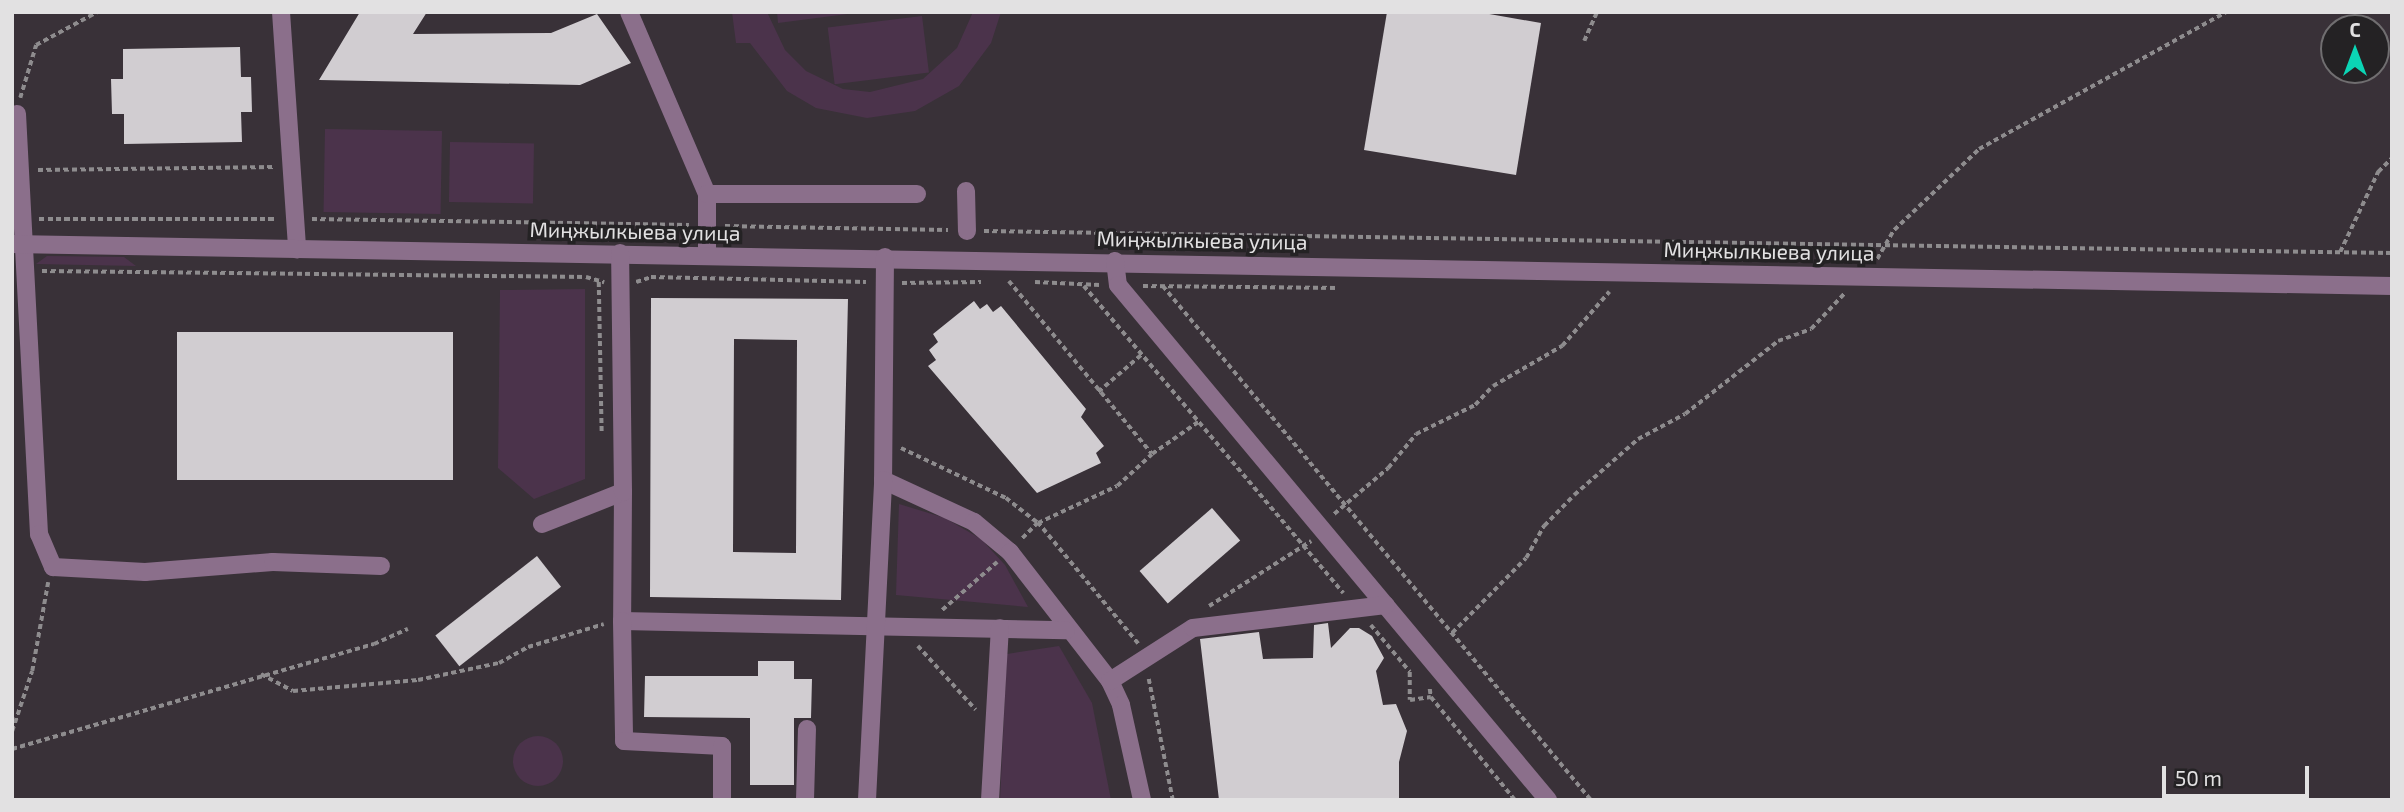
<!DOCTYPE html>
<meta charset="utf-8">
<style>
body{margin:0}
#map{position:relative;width:2404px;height:812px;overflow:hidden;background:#2e2c2e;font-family:"Exo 2",sans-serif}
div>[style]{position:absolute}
.built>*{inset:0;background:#393138}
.green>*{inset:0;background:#4b334b;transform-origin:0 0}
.round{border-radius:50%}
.building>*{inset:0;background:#d1cdd1;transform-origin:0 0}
.path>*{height:3.5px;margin-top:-1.75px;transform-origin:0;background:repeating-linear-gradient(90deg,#8e8c8e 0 5px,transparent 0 8.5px)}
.minor>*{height:18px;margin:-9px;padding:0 9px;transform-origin:9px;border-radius:9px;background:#8b6f8b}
span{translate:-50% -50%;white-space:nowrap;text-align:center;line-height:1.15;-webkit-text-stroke:7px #242224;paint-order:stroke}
.street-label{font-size:21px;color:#e2e1e2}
.frame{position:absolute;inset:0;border:14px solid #e2e1e2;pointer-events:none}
.north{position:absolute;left:2320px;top:14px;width:70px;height:70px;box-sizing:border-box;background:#242224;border:2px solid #706e70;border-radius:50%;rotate:0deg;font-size:19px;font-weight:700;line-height:28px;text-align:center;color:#e2e1e2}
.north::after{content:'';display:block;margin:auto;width:24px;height:32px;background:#0bd5b5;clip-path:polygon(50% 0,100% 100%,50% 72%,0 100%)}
.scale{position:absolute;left:2162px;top:766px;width:147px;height:32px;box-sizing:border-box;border:4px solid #e2e1e2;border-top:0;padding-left:9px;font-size:21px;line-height:24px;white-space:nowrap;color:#e2e1e2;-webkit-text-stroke:5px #242224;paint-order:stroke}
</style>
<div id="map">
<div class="built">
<div style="clip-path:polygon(evenodd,12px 12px,2392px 12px,2392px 800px,12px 800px,12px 12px,2334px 28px,2376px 28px,2376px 70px,2334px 70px,2334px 28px)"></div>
</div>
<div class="green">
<div style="clip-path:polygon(732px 12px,767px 12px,785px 50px,806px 71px,843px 89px,870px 92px,923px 79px,957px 48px,973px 12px,1001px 12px,991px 43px,959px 86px,915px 111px,867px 118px,816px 108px,787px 91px,750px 43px,736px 43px)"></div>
<div style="clip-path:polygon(777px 12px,863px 12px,778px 23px)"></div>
<div style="left:922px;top:16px;width:57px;height:95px;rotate:83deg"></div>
<div style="left:325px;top:129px;width:117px;height:83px;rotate:1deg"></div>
<div style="left:450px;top:142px;width:84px;height:60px;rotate:1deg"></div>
<div style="clip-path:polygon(47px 256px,124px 257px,136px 266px,36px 264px)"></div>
<div style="clip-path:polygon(585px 289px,585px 479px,534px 499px,498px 468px,500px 290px)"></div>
<div style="clip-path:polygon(899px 504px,945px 518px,981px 539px,1005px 565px,1028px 607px,896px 595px)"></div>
<div style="clip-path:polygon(1059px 646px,1092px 703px,1111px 800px,1000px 800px,1007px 654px)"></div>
<div class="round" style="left:513px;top:736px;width:50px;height:50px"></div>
</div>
<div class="building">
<div style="clip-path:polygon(360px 12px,427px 12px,413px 34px,551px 33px,597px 14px,631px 63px,580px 85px,319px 80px)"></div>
<div style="clip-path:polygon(1387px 12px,1478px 12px,1541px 23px,1516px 175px,1364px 150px)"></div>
<div style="clip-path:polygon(240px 47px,241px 77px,251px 77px,252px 112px,241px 112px,242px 142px,124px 144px,124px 114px,112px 114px,111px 79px,123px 79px,123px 49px)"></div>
<div style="clip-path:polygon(evenodd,651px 298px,848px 299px,841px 600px,650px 597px,651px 298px,734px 339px,797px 340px,796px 553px,733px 552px,734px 339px)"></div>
<div style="clip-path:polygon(974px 301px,980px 309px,987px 304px,993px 312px,1001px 306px,1086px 409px,1081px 417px,1104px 446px,1096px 453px,1101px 463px,1037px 493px,928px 366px,936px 360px,929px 350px,938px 342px,933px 334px)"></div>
<div style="left:177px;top:332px;width:276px;height:148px"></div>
<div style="left:1212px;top:508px;width:43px;height:96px;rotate:49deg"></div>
<div style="left:537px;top:556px;width:39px;height:129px;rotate:52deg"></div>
<div style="clip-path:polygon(1328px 623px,1331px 648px,1350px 628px,1359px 628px,1372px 636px,1384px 658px,1376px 671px,1383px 705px,1396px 704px,1407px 731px,1399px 762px,1399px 800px,1219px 800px,1200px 639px,1259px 632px,1263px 659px,1313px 658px,1314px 625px)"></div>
<div style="clip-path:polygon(758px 661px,794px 661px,794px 679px,812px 679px,811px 718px,794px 718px,794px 785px,750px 785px,750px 718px,644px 717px,645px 676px,758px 676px)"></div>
</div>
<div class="path">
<div style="left:1584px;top:41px;width:32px;rotate:-66deg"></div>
<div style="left:20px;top:98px;width:55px;rotate:-73.2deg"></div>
<div style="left:36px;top:45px;width:69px;rotate:-28.4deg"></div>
<div style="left:38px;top:170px;width:237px;rotate:-0.7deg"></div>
<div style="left:39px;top:219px;width:237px"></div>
<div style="left:312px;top:219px;width:377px;rotate:0.9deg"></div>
<div style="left:725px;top:226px;width:223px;rotate:1deg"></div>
<div style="left:984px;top:231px;width:1408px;rotate:0.9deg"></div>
<div style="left:2340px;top:252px;width:89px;rotate:-64.6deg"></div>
<div style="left:2378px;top:172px;width:20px;rotate:-45deg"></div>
<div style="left:1877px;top:259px;width:34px;rotate:-60deg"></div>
<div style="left:1894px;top:230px;width:117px;rotate:-43.6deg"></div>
<div style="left:1979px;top:149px;width:282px;rotate:-29deg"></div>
<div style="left:42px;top:271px;width:544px;rotate:0.63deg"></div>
<div style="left:586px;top:277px;width:19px;rotate:16deg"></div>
<div style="left:1009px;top:281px;width:224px;rotate:50.4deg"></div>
<div style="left:1152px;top:454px;width:56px;rotate:-34.8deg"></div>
<div style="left:599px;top:282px;width:153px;rotate:88.9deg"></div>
<div style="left:636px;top:282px;width:16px;rotate:-18deg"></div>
<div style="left:651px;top:277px;width:215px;rotate:1.3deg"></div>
<div style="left:1035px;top:282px;width:65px;rotate:2.6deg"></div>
<div style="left:902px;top:283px;width:79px;rotate:-0.7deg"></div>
<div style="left:1084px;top:286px;width:402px;rotate:49.8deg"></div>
<div style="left:1143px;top:286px;width:195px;rotate:0.6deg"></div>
<div style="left:1163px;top:286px;width:669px;rotate:50.22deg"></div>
<div style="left:1098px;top:392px;width:57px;rotate:-40.7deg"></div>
<div style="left:901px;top:448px;width:116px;rotate:25.5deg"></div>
<div style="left:1006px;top:498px;width:41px;rotate:38deg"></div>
<div style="left:1038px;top:523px;width:24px;rotate:135deg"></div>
<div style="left:1334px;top:514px;width:71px;rotate:-40.4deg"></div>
<div style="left:1388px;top:468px;width:44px;rotate:-50.5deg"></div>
<div style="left:1416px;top:434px;width:66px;rotate:-26.2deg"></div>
<div style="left:1475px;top:405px;width:26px;rotate:-47deg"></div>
<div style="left:1493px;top:386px;width:80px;rotate:-30.1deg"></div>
<div style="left:1562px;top:346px;width:72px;rotate:-49deg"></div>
<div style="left:1209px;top:606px;width:121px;rotate:-32.5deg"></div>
<div style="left:942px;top:610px;width:73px;rotate:-41.1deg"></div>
<div style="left:1371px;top:625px;width:61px;rotate:50.3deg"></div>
<div style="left:1410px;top:672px;width:28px;rotate:90deg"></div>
<div style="left:1410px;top:700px;width:21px;rotate:-8deg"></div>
<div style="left:1452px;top:633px;width:105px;rotate:-45.4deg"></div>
<div style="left:1526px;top:558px;width:37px;rotate:-61deg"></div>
<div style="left:1544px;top:526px;width:43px;rotate:-45.9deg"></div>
<div style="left:1574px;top:495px;width:85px;rotate:-41.2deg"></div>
<div style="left:1638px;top:439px;width:53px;rotate:-28deg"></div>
<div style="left:1685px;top:414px;width:118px;rotate:-38.1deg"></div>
<div style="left:1778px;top:341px;width:35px;rotate:-20deg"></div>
<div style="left:1811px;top:329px;width:48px;rotate:-46.7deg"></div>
<div style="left:1138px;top:644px;width:157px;rotate:-129.6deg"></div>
<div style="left:1038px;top:523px;width:87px;rotate:-25.1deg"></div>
<div style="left:1117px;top:486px;width:47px;rotate:-42.4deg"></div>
<div style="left:918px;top:646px;width:86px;rotate:47.8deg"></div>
<div style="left:261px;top:674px;width:36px;rotate:28deg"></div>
<div style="left:293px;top:691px;width:125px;rotate:-5deg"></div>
<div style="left:418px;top:680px;width:83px;rotate:-11.9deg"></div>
<div style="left:499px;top:663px;width:33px;rotate:-29deg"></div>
<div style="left:528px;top:647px;width:79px;rotate:-16.8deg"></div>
<div style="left:1149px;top:679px;width:123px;rotate:78.8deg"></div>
<div style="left:1430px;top:689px;width:8px;rotate:83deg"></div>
<div style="left:1431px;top:697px;width:133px;rotate:50.8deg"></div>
<div style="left:12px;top:731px;width:63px;rotate:-71.6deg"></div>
<div style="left:32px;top:671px;width:90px;rotate:-79.8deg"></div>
<div style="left:12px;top:749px;width:377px;rotate:-16.2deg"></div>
<div style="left:374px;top:644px;width:37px;rotate:-24deg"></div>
</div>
<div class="minor">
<div style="left:281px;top:12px;width:238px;rotate:86.1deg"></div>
<div style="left:629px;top:12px;width:198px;rotate:66.8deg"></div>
<div style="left:707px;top:194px;width:60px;rotate:90deg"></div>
<div style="left:17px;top:114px;width:421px;rotate:87deg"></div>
<div style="left:39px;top:534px;width:36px;rotate:67deg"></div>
<div style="left:53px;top:567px;width:92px;rotate:3.1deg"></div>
<div style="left:145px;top:572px;width:128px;rotate:-4.5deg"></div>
<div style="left:273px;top:562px;width:108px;rotate:2.1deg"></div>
<div style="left:966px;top:191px;width:40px;rotate:88.6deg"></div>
<div style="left:707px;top:194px;width:210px"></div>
<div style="left:12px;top:244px;width:2380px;rotate:1.01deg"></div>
<div style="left:885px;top:257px;width:223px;rotate:90.5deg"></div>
<div style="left:883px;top:480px;width:100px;rotate:24.8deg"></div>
<div style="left:974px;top:522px;width:47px;rotate:39.8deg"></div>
<div style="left:1010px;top:552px;width:163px;rotate:52.2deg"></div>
<div style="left:1110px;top:681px;width:26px;rotate:65deg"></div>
<div style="left:1121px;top:705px;width:97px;rotate:77.5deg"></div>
<div style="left:1115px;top:261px;width:24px;rotate:83deg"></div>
<div style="left:1118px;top:285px;width:671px;rotate:50.14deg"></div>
<div style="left:623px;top:492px;width:129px;rotate:90.4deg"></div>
<div style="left:622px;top:621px;width:444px;rotate:1.2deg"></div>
<div style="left:542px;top:524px;width:87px;rotate:-21.6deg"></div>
<div style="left:623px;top:492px;width:239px;rotate:-90.7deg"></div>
<div style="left:622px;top:621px;width:120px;rotate:89deg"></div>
<div style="left:624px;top:741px;width:98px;rotate:2.9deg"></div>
<div style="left:722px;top:746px;width:54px;rotate:90deg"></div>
<div style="left:1110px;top:681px;width:98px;rotate:-32.6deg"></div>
<div style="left:1193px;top:628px;width:194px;rotate:-6.8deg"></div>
<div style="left:805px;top:800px;width:71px;rotate:-88.4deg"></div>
<div style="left:867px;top:800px;width:320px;rotate:-87.1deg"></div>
<div style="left:990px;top:800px;width:172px;rotate:-86.7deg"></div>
</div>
<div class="street-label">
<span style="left:635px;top:231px;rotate:1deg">Миңжылкыева улица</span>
<span style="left:1202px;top:240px;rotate:1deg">Миңжылкыева улица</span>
<span style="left:1769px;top:251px;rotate:1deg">Миңжылкыева улица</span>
</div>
<div class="frame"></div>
<div class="north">С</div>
<div class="scale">50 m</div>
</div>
